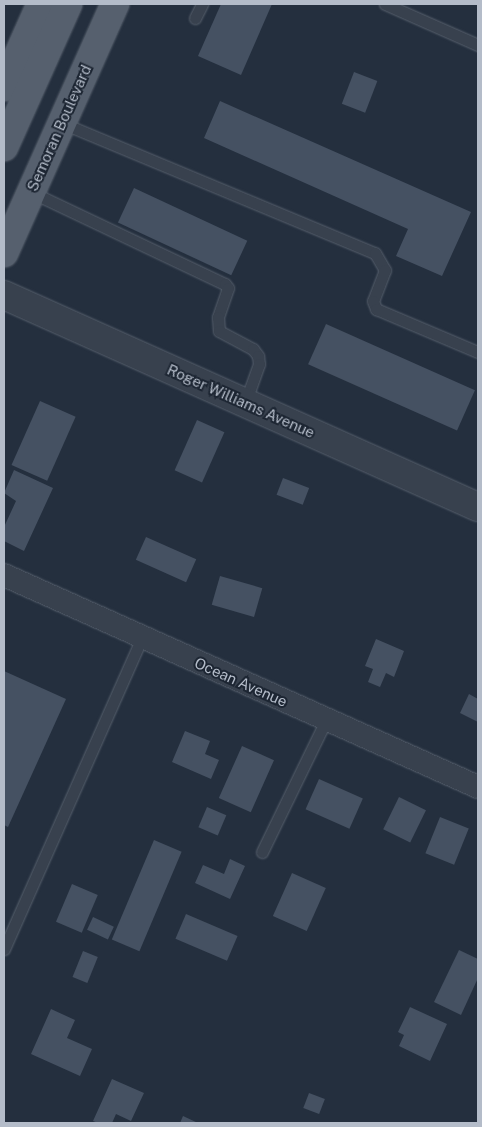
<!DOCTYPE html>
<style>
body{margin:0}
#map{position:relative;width:482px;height:1127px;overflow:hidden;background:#242f3e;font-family:"Public Sans",sans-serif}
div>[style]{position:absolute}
.building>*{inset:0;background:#455162;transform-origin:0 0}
.roads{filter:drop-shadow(0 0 1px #565f6c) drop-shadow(0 0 1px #565f6c)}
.service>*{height:11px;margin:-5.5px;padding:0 5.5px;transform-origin:5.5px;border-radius:5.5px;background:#38414e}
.minor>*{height:22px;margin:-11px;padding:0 11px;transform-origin:11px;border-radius:11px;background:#38414e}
.tertiary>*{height:28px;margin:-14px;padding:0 14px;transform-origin:14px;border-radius:14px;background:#38414e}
.primary>*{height:28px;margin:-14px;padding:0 14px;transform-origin:14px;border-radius:14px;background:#56606e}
span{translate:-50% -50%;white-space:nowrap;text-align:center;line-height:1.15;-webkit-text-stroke:4px #1d2633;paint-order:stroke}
.street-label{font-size:15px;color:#b4bcc9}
.frame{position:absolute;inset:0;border:5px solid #b4bcc9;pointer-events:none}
</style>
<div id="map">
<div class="building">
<div style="clip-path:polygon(221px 4px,272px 4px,241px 75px,198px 56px)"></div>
<div style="left:354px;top:72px;width:25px;height:34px;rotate:21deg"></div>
<div style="clip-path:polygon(220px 101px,471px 212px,442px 276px,396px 256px,408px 229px,204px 138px)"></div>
<div style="left:134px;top:188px;width:125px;height:38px;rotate:25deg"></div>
<div style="left:326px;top:324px;width:163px;height:44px;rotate:24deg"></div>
<div style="left:40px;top:401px;width:39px;height:70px;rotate:24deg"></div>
<div style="left:197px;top:420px;width:30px;height:55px;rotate:24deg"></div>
<div style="clip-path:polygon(14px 470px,53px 488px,24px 551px,4px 541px,4px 527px,16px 501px,4px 493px)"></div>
<div style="left:283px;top:478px;width:28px;height:18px;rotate:21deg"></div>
<div style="left:146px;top:537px;width:55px;height:25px;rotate:24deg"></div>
<div style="left:220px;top:576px;width:44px;height:30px;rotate:16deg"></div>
<div style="clip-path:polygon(376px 639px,404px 651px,394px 677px,386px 673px,380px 687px,368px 682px,373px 669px,365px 666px)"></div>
<div style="clip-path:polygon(4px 671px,66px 699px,8px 827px,4px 825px)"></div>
<div style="clip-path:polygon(469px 694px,478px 699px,478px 722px,460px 713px)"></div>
<div style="clip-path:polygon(185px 731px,210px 741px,205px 754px,219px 760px,211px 779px,172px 762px)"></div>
<div style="left:242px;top:746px;width:35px;height:57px;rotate:24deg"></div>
<div style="left:319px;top:779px;width:48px;height:33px;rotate:24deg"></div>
<div style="left:399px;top:797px;width:30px;height:36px;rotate:26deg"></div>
<div style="left:207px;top:807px;width:21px;height:22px;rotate:23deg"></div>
<div style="left:440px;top:817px;width:31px;height:39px;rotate:22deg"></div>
<div style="left:154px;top:840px;width:30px;height:108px;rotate:23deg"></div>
<div style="clip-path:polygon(230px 859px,245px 866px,230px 899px,195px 883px,203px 865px,224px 874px)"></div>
<div style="left:292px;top:873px;width:37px;height:47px;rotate:24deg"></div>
<div style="left:72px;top:884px;width:28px;height:41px;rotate:23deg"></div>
<div style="left:186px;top:914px;width:56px;height:27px;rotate:23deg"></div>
<div style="left:93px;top:917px;width:23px;height:14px;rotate:25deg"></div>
<div style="clip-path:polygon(459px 950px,478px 959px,478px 978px,461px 1015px,434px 1002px)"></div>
<div style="left:83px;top:951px;width:16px;height:28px;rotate:22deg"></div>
<div style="clip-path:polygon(410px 1007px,447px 1024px,430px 1061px,399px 1046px,404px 1035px,398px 1032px)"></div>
<div style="clip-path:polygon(51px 1009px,75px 1020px,67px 1038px,92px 1049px,80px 1076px,31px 1054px)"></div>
<div style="clip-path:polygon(112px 1079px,144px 1093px,131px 1121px,116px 1114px,112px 1123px,98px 1123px,93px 1121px)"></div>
<div style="left:309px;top:1093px;width:17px;height:16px;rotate:21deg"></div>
<div style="clip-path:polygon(183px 1116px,198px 1123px,180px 1123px)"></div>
</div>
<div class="roads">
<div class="service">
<div style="left:385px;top:4px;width:102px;rotate:23.8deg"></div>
<div style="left:195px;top:18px;width:16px;rotate:-63deg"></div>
<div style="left:62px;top:123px;width:339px;rotate:22.6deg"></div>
<div style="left:375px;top:253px;width:20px;rotate:60deg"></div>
<div style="left:385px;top:270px;width:33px;rotate:111deg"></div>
<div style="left:373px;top:301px;width:9px;rotate:69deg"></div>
<div style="left:376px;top:309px;width:111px;rotate:22.9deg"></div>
<div style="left:31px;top:192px;width:215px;rotate:25.4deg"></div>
<div style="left:225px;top:284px;width:5px;rotate:53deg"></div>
<div style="left:228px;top:288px;width:31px;rotate:109deg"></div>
<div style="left:218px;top:317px;width:14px;rotate:86deg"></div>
<div style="left:219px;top:331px;width:38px;rotate:28deg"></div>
<div style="left:253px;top:349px;width:9px;rotate:54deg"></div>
<div style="left:258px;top:356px;width:8px;rotate:83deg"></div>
<div style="left:259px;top:364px;width:41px;rotate:109.7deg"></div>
<div style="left:262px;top:852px;width:147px;rotate:-64.1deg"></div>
<div style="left:4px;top:949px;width:340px;rotate:-66.1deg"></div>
</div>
<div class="minor">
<div style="left:4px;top:575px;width:519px;rotate:24.1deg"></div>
</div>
<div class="tertiary">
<div style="left:4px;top:295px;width:519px;rotate:24.1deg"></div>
</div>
<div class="primary">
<div style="left:4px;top:87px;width:91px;rotate:-66deg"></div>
<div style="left:4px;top:147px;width:157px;rotate:-65.9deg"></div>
<div style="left:4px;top:253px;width:273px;rotate:-66deg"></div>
</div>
</div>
<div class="street-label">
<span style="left:59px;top:128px;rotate:-66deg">Semoran Boulevard</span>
<span style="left:241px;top:401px;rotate:24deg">Roger Williams Avenue</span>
<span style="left:241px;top:682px;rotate:24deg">Ocean Avenue</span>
</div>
<div class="frame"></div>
</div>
